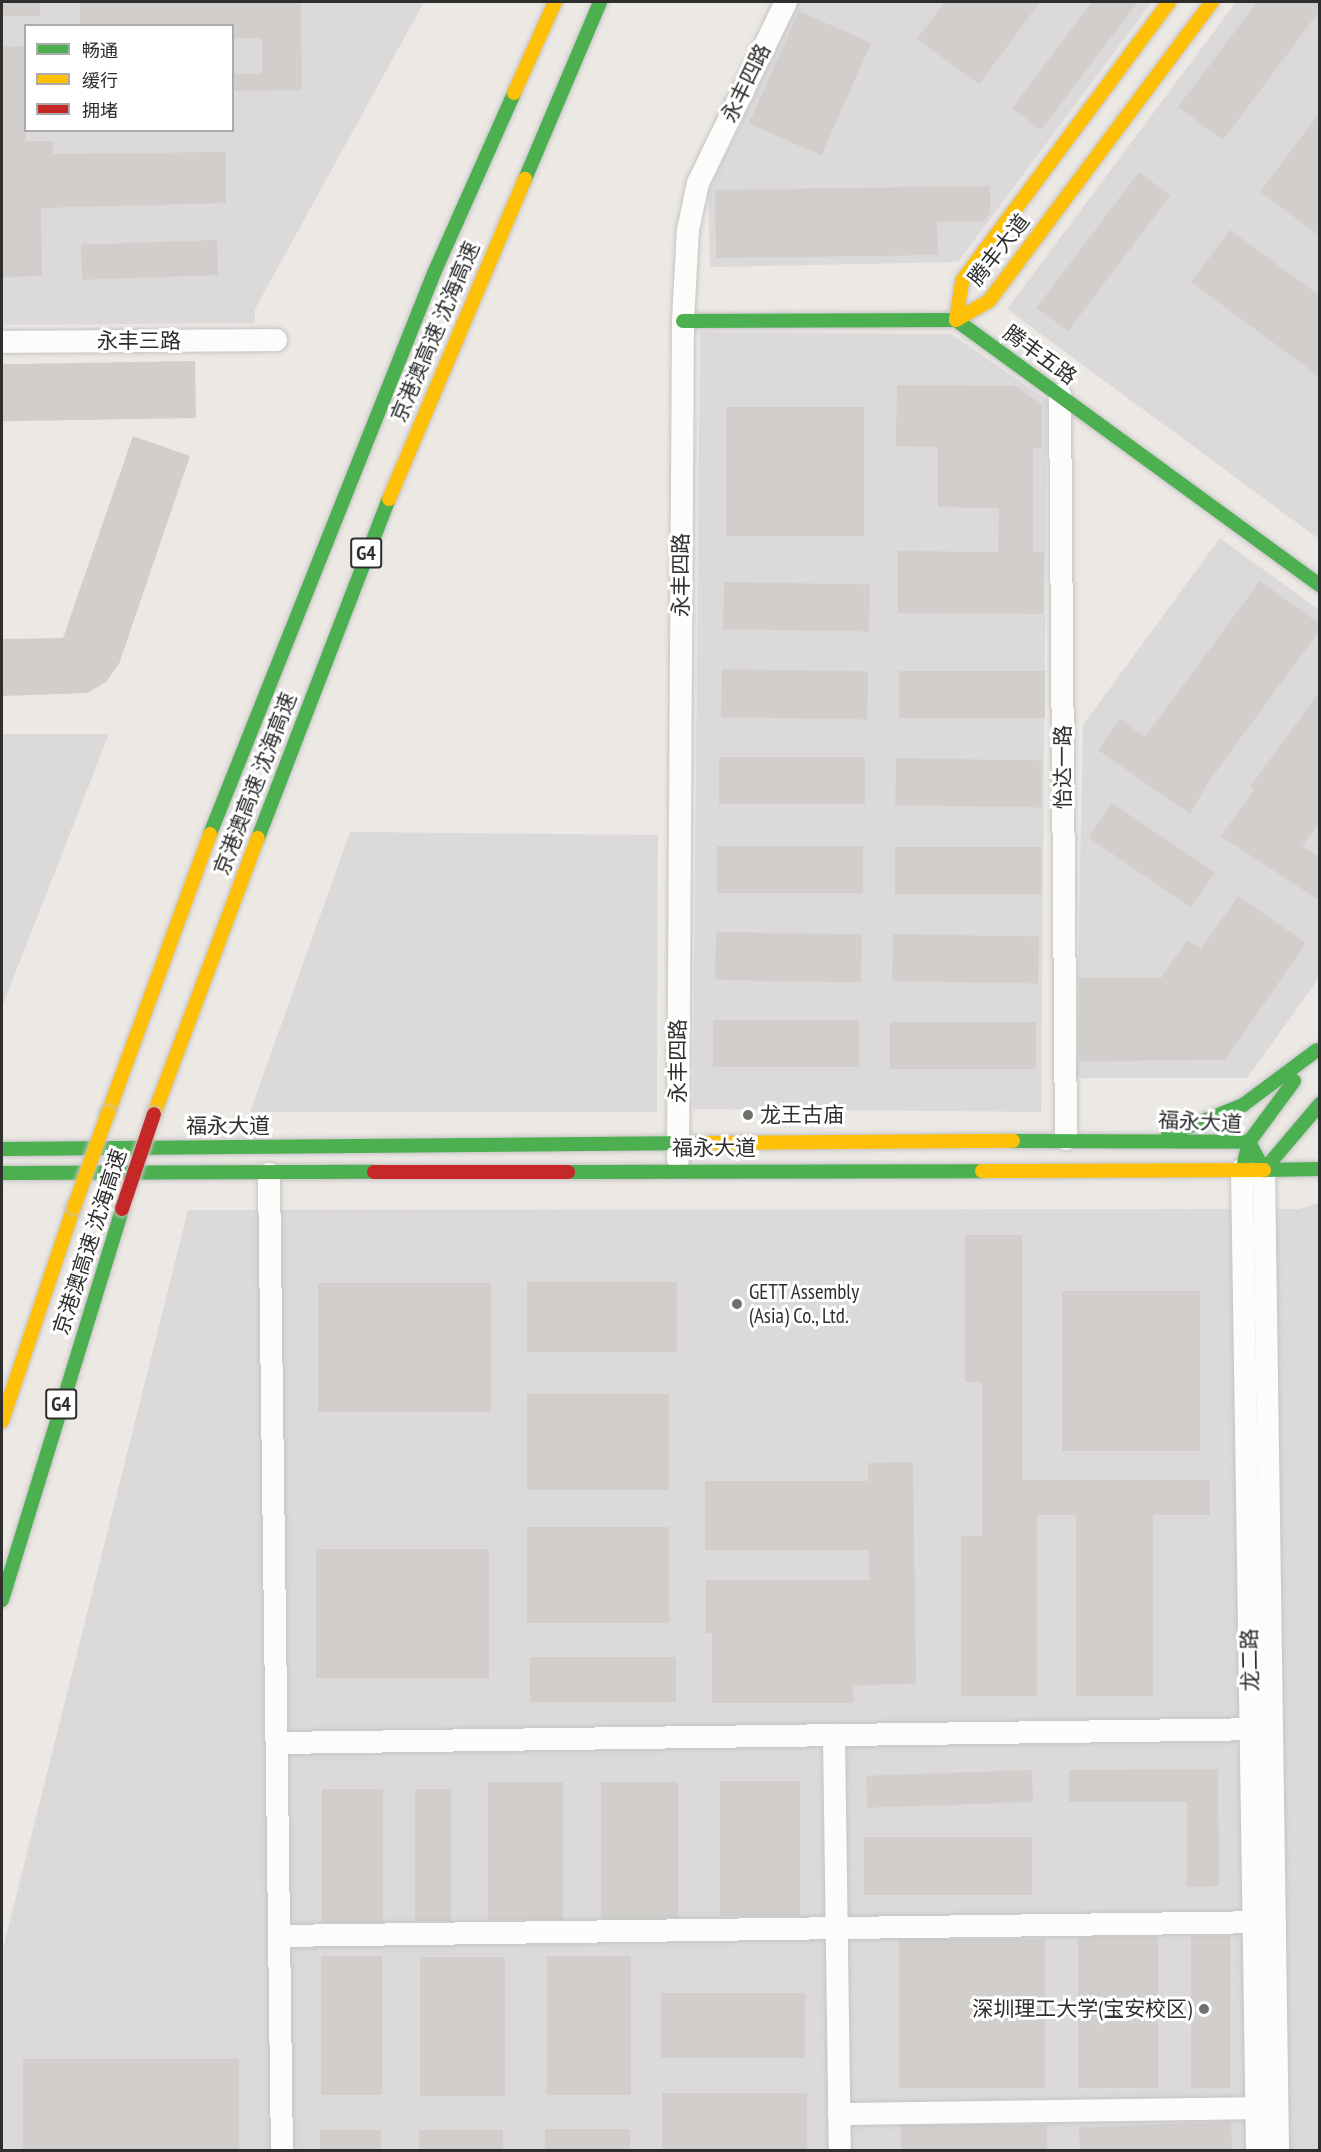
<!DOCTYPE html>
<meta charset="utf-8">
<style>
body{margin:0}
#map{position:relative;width:1321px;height:2152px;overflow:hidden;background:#ece8e4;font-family:"PT Sans Narrow","Noto Sans SC",sans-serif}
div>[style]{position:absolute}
.industrial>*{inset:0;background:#dcd9db}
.building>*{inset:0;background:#d1cecb;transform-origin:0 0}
.roads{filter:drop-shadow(0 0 2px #c5c4c5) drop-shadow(0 0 2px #c5c4c5)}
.street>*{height:22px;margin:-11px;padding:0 11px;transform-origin:11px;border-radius:11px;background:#fcfcfb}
.fast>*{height:14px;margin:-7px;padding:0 7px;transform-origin:7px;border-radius:7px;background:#4caf50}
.slow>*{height:14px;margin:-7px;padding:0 7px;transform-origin:7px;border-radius:7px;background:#ffc107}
.jam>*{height:14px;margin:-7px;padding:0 7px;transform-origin:7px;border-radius:7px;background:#c62828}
.bridges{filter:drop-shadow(0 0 2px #c6c5c4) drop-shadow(0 0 2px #c6c5c4)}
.slow-bridge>*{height:14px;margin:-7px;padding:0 7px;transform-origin:7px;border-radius:7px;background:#ffc107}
.jam-bridge>*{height:14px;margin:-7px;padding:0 7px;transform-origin:7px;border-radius:7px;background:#c62828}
.dots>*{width:16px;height:16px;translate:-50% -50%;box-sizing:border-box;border:3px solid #fff;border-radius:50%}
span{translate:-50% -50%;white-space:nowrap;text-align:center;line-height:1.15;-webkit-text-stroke:6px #fff;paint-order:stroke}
.shield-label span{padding:2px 4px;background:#fff;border:2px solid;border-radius:4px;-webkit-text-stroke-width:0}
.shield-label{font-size:20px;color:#2e2e2e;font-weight:700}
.street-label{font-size:21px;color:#2e2e2e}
.poi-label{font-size:21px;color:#2e2e2e}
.left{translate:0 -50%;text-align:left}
.right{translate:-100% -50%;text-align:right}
.frame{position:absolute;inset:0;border:3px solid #2e2e2e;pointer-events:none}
.legend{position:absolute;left:24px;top:24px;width:210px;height:108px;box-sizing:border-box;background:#fff;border:2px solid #ababab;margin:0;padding:8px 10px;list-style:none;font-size:18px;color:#2e2e2e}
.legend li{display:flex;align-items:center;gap:12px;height:30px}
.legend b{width:30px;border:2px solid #ababab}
</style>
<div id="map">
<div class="industrial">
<div style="clip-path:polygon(evenodd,2px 2px,424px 2px,255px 309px,255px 323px,2px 325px,2px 2px,26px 26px,232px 26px,232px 130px,26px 130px,26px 26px)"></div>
<div style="clip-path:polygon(799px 2px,1152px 2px,958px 262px,710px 267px,708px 192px)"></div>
<div style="clip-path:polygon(1236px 2px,1319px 2px,1319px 539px,1007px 309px)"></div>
<div style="clip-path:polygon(700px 332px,951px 334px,1047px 400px,1041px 1112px,693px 1109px)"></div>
<div style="clip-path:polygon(1220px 538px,1319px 610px,1319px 978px,1247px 1078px,1076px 1078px,1083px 725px)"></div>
<div style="clip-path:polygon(2px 734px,109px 734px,2px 1007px)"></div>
<div style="clip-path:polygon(350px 832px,658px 835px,657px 1112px,250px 1112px)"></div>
<div style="clip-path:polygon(1319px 1203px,1319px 2150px,2px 2150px,2px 1952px,188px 1210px,1299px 1209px)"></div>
</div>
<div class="building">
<div style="left:2px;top:2px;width:38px;height:14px"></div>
<div style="clip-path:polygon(80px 2px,301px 2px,302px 90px,232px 91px,232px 74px,262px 74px,262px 38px,232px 38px,232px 26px,80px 26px)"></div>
<div style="clip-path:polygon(945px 2px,1040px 2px,979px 84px,917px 39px)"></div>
<div style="clip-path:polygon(1092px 2px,1138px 2px,1041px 130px,1012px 108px)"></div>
<div style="clip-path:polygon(1257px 2px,1320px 2px,1320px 10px,1223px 140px,1178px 107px)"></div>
<div style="left:799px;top:11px;width:79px;height:123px;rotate:24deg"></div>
<div style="clip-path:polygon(26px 46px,26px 141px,53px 141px,53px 154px,226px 152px,226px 203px,41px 208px,42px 276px,2px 277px,2px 47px)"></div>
<div style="clip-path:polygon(1320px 112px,1320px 236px,1260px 192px)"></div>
<div style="left:1139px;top:172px;width:39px;height:170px;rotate:37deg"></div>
<div style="clip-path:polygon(990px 186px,990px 213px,984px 221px,937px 222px,938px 255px,716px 258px,715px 190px)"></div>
<div style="clip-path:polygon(1230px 230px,1320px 296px,1320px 377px,1191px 282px)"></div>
<div style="left:217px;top:240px;width:35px;height:136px;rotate:88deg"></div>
<div style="left:195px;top:361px;width:57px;height:193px;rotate:89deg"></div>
<div style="clip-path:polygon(897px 385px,1016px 386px,1042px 405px,1042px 448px,1033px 448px,1033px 552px,1044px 553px,1043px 614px,898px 613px,898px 551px,998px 552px,999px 508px,938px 507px,938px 447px,896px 446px)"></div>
<div style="left:726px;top:407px;width:138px;height:129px"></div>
<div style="clip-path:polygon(133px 436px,190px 456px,119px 664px,106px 682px,87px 693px,2px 696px,2px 639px,63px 638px)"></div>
<div style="clip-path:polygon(1260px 581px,1320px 624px,1320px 630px,1209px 781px,1190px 814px,1098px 750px,1120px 719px,1145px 737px)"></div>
<div style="left:724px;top:582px;width:146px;height:47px;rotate:1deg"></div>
<div style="left:722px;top:669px;width:146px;height:48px;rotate:1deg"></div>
<div style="left:899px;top:671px;width:146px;height:47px"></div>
<div style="clip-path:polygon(1320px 691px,1320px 822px,1302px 846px,1320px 858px,1320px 901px,1221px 836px,1254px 790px,1250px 787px)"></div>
<div style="left:719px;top:757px;width:146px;height:47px"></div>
<div style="left:896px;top:758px;width:146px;height:47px;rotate:1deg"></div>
<div style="left:1112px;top:803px;width:124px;height:42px;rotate:34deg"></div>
<div style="left:717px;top:846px;width:146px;height:47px"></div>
<div style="left:895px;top:847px;width:146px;height:47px"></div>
<div style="clip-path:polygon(1238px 896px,1306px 943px,1225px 1060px,1079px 1061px,1079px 978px,1161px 978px,1187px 940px,1201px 949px)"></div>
<div style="left:716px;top:932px;width:146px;height:48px;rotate:1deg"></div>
<div style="left:893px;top:934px;width:146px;height:47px;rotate:1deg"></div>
<div style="left:713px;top:1020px;width:146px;height:47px"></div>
<div style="left:890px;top:1022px;width:146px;height:47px"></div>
<div style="clip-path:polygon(965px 1235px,1022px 1235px,1022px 1480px,1210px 1480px,1210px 1515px,1153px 1515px,1153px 1696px,1076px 1696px,1076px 1515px,1037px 1515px,1037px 1696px,961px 1696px,961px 1536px,982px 1536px,982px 1382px,965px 1382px)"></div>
<div style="left:527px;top:1282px;width:150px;height:70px"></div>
<div style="left:318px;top:1283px;width:173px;height:129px"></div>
<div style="left:1062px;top:1291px;width:138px;height:160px"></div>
<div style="left:527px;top:1394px;width:142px;height:96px"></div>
<div style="clip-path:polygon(913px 1462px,916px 1684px,853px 1685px,853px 1703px,712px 1703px,712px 1633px,706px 1633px,706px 1580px,869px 1580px,869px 1550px,705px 1550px,705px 1481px,868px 1481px,868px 1463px)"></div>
<div style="left:527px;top:1527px;width:142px;height:96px"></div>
<div style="left:316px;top:1549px;width:173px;height:129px"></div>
<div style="left:530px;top:1657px;width:146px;height:45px"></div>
<div style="clip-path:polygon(1218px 1769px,1219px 1886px,1187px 1887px,1187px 1802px,1069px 1802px,1069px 1770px)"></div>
<div style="left:1032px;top:1770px;width:32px;height:166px;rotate:88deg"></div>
<div style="left:720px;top:1781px;width:80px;height:135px"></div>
<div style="left:488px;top:1782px;width:75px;height:138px"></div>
<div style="left:601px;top:1782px;width:77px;height:136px"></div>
<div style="left:322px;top:1789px;width:61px;height:133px"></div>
<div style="left:415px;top:1789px;width:36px;height:132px"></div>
<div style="left:864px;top:1837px;width:168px;height:58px"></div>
<div style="left:1230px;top:1936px;width:152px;height:39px;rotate:90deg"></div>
<div style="left:1158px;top:1937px;width:151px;height:80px;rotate:90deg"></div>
<div style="left:1045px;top:1939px;width:149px;height:146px;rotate:90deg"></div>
<div style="left:321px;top:1956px;width:61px;height:139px"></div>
<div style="left:547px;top:1956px;width:84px;height:139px"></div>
<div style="left:420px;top:1957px;width:85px;height:139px"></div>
<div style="left:661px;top:1993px;width:144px;height:65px"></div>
<div style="left:23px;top:2059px;width:216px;height:92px"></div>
<div style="left:662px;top:2093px;width:145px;height:58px"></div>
<div style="left:1231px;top:2122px;width:29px;height:152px;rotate:88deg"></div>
<div style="left:1047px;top:2125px;width:26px;height:146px;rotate:90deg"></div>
<div style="left:545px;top:2129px;width:85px;height:22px"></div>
<div style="left:320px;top:2130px;width:61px;height:21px"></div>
<div style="left:419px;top:2130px;width:84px;height:21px"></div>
</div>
<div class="roads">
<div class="street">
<div style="left:2px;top:342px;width:274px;rotate:-0.4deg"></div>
<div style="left:1060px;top:395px;width:744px;rotate:89.54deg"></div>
<div style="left:678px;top:1159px;width:838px;rotate:-89.66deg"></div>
<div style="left:683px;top:321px;width:91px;rotate:-86.9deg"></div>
<div style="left:688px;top:230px;width:48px;rotate:-78deg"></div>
<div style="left:698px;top:183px;width:201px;rotate:-64.1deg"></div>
<div style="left:1242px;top:1170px;width:980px;rotate:89.12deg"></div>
<div style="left:1264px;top:1170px;width:980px;rotate:89.18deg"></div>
<div style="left:269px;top:1174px;width:976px;rotate:89.24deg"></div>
<div style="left:834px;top:1735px;width:415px;rotate:89.2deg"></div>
<div style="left:277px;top:1743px;width:995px;rotate:-0.81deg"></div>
<div style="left:279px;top:1936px;width:996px;rotate:-0.81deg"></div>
<div style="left:839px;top:2114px;width:417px;rotate:-0.8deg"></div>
</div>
<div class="fast">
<div style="left:525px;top:179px;width:192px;rotate:-67deg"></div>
<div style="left:683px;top:321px;width:273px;rotate:-0.2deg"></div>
<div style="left:956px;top:320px;width:450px;rotate:36.1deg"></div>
<div style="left:210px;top:834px;width:604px;rotate:-68.23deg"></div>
<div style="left:434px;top:273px;width:197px;rotate:-66deg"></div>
<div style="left:258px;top:838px;width:363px;rotate:-68.9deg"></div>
<div style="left:1168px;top:1135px;width:81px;rotate:-21.8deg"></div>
<div style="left:1243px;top:1105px;width:92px;rotate:-36.6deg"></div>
<div style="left:1013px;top:1141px;width:236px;rotate:0.2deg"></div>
<div style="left:1249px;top:1142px;width:32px;rotate:62deg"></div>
<div style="left:2px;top:1149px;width:696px;rotate:-0.49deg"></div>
<div style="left:1244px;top:1163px;width:22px;rotate:-77deg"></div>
<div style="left:1249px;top:1142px;width:76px;rotate:-53.6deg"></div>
<div style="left:1264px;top:1170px;width:87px;rotate:-49.7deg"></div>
<div style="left:1264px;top:1170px;width:56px;rotate:-1deg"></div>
<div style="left:568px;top:1172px;width:414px;rotate:-0.1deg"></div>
<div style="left:2px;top:1173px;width:372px;rotate:-0.2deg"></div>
<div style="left:2px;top:1600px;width:409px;rotate:-72.9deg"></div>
</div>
<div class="slow">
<div style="left:514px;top:93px;width:100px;rotate:-65.7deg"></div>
<div style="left:956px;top:320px;width:38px;rotate:-30deg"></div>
<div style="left:989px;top:301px;width:373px;rotate:-53.3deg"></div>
<div style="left:956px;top:320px;width:39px;rotate:-81deg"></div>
<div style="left:962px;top:281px;width:347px;rotate:-53.4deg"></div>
<div style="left:389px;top:499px;width:348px;rotate:-67deg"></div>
<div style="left:108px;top:1113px;width:297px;rotate:-69.9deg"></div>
<div style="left:154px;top:1114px;width:295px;rotate:-69.4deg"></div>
<div style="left:698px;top:1143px;width:315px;rotate:-0.4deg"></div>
<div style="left:982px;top:1171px;width:282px;rotate:-0.2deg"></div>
<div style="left:2px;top:1421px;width:226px;rotate:-71.4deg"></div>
</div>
<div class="jam">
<div style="left:374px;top:1172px;width:194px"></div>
</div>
</div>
<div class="bridges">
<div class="slow-bridge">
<div style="left:74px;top:1207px;width:100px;rotate:-70.1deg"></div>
</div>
<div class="jam-bridge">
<div style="left:122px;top:1209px;width:100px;rotate:-71.4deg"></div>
</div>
</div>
<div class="dots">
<div style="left:748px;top:1115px;background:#706f6e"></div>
<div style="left:737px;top:1304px;background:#706f6e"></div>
<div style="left:1204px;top:2009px;background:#706f6e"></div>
</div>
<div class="shield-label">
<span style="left:366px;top:553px">G4</span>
<span style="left:61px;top:1404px">G4</span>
</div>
<div class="street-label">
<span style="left:746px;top:83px;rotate:-64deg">永丰四路</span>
<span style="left:999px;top:250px;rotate:-52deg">腾丰大道</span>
<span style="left:435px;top:332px;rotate:-67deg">京港澳高速 沈海高速</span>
<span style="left:139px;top:341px">永丰三路</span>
<span style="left:1040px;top:355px;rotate:36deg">腾丰五路</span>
<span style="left:681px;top:575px;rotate:-90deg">永丰四路</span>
<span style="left:1063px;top:767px;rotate:-90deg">怡达一路</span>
<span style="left:255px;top:784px;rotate:-69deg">京港澳高速 沈海高速</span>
<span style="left:678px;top:1061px;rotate:-90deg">永丰四路</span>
<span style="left:1200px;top:1122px;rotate:3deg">福永大道</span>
<span style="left:228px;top:1126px">福永大道</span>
<span style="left:714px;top:1148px">福永大道</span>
<span style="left:90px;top:1242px;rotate:-72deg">京港澳高速 沈海高速</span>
<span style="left:1250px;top:1660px;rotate:-91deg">龙二路</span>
</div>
<div class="poi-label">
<span class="left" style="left:760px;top:1115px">龙王古庙</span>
<span class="left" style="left:749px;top:1304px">GETT Assembly<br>(Asia) Co., Ltd.</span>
<span class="right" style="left:1192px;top:2009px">深圳理工大学(宝安校区)</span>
</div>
<div class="frame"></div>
<ul class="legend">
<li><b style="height:8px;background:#4caf50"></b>畅通</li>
<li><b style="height:8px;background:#ffc107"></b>缓行</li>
<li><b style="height:8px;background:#c62828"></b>拥堵</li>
</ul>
</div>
